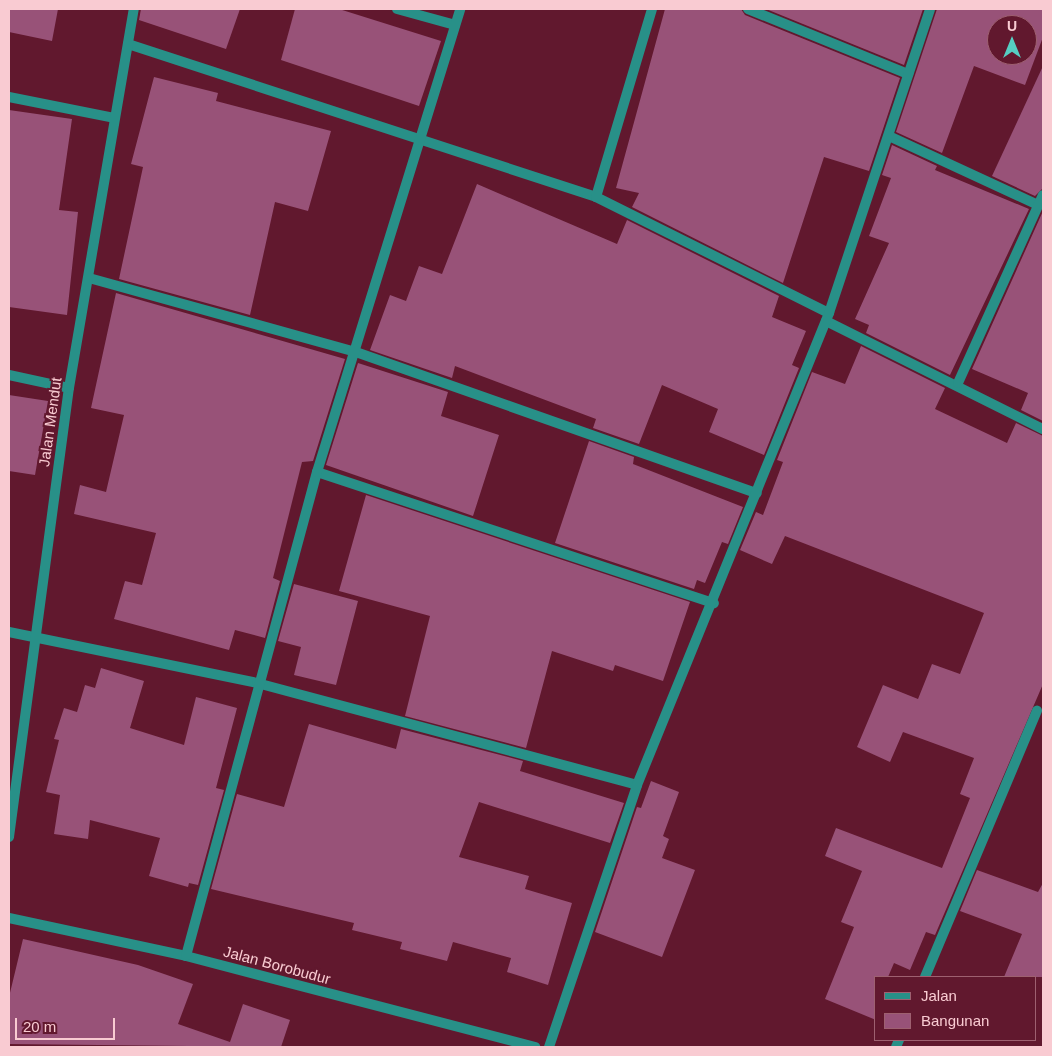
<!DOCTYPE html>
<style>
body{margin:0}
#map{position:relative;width:1052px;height:1056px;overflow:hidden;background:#61182e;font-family:Helvetica,sans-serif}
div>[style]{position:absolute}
.building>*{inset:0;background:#985278}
.minor>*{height:10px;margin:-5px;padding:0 5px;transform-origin:5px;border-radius:5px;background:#289088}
span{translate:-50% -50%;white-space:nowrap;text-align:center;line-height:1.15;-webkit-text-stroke:4px #61182e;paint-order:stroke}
.street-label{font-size:15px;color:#f9cbd2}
.frame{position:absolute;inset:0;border:10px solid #f9cbd2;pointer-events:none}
.legend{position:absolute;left:874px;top:976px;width:162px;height:65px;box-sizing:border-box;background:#61182e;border:1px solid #9e6070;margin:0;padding:6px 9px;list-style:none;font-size:15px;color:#f9cbd2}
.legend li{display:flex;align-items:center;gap:10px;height:25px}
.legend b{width:25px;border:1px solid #9e6070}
.north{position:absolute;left:987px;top:15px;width:50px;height:50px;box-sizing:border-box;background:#61182e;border:1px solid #9e6070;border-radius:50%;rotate:0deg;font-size:14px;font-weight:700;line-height:20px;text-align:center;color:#f9cbd2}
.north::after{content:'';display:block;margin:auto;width:18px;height:22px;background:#56cec3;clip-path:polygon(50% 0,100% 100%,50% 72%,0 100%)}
.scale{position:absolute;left:15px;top:1018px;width:100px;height:22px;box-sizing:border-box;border:2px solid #f9cbd2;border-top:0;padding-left:6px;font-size:15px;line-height:18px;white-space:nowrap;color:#f9cbd2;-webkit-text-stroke:4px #61182e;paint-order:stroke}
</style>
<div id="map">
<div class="building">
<div style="clip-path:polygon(9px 9px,58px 9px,52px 41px,9px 32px)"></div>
<div style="clip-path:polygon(141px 9px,240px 9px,226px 49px,139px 20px)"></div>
<div style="clip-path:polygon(295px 9px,339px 9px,441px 41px,419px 106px,281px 60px)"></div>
<div style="clip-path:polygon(665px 9px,741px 9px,745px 15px,900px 78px,869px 171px,824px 157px,783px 283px,632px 207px,639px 193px,616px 188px)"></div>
<div style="clip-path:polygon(766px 9px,923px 9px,904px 65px)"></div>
<div style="clip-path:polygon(evenodd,937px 9px,1043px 9px,1043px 37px,1025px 85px,974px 66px,942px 153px,896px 132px,937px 9px,997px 25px,1027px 25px,1027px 55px,997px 55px,997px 25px)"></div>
<div style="clip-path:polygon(1043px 66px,1043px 188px,1035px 196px,992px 176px)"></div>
<div style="clip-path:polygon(154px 77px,218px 93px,216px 101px,331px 131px,308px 211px,275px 202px,250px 315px,119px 279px,143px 167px,131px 164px)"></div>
<div style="clip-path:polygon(9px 110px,72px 119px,59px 210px,78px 212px,67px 315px,9px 307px)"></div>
<div style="clip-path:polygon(892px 145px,937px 166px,935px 170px,1029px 209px,950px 375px,866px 333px,869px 325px,855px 319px,889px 243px,869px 236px,891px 178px,882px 175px)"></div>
<div style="clip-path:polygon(477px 184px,617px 244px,627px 220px,779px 296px,772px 317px,806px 331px,792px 365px,799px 368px,764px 455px,709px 432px,718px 409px,662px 385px,639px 444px,593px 428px,596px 419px,455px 366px,452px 378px,370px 350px,390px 295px,406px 301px,419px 266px,442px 274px)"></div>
<div style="clip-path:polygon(1043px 211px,1043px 421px,1021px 410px,1028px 393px,972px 369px)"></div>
<div style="clip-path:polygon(116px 293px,345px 359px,313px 461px,302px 462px,273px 578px,280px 581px,265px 638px,235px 630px,229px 650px,114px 619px,125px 581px,142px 585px,156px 533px,74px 514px,80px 485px,106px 492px,124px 415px,91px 408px)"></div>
<div style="clip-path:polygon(861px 346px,945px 388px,935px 409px,1007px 443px,1016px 423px,1043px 436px,1043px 684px,935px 935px,926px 932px,910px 970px,894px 963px,888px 977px,876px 977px,876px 1020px,825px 999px,854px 927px,841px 922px,862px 871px,825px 856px,836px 828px,942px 868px,970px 798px,960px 794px,974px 758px,903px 732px,890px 762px,857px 747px,883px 685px,918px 699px,932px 664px,960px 674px,984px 613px,785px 536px,772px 564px,740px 550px,756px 512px,763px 515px,783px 462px,777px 460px,812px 372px,845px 384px)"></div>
<div style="clip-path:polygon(358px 363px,448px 392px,441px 416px,499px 435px,473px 516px,326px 465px)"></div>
<div style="clip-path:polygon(9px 395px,48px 401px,35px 475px,9px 471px)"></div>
<div style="clip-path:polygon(589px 441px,634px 457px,633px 464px,743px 507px,728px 544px,722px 542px,705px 583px,697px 580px,694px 589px,555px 543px)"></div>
<div style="clip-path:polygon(366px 495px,690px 602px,663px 681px,615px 665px,613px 671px,552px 651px,526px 748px,405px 716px,430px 616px,339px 591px)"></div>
<div style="clip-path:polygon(294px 584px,358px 601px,336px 685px,294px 675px,301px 647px,278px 641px)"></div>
<div style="clip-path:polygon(101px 668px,144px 681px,130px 728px,184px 745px,196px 697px,237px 708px,216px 788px,224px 790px,198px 885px,189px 883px,188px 887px,149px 876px,160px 838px,90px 820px,88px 839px,54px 834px,60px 795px,46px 792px,59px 740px,54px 739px,64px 708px,77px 712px,85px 685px,95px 688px)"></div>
<div style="clip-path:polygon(309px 724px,396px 749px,401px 729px,523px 761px,520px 771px,624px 803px,610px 843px,479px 802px,459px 857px,529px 876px,525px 889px,572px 903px,548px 985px,507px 972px,511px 958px,453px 942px,447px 961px,400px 949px,402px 942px,352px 930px,354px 923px,211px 889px,237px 794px,284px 807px)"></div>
<div style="clip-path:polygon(651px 781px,679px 792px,663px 836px,669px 839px,662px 858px,695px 870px,662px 957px,595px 932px,637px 807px,641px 808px)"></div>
<div style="clip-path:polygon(977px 870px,1038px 892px,1043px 883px,1043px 977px,1004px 977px,1022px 934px,960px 911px)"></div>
<div style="clip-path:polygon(23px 939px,138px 965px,193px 984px,178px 1024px,230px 1042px,243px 1004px,290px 1020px,281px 1047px,9px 1044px,9px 997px)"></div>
</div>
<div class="minor">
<div style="left:397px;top:9px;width:60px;rotate:15.4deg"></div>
<div style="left:748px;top:9px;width:173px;rotate:22.1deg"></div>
<div style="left:128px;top:44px;width:492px;rotate:18.1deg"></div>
<div style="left:596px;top:197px;width:260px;rotate:26.5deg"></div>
<div style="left:9px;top:97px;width:107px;rotate:11.3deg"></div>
<div style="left:891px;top:137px;width:162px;rotate:24.8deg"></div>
<div style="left:596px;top:197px;width:196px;rotate:-73.4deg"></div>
<div style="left:89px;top:278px;width:274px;rotate:15.5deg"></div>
<div style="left:353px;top:351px;width:428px;rotate:19.4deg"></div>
<div style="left:826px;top:321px;width:242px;rotate:26.5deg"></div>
<div style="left:9px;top:375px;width:61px;rotate:12.2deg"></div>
<div style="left:958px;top:383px;width:206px;rotate:-65.7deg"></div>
<div style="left:317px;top:472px;width:418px;rotate:18.3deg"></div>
<div style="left:9px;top:632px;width:253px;rotate:11.6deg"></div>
<div style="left:257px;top:683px;width:393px;rotate:15deg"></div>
<div style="left:9px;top:837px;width:453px;rotate:-82.4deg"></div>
<div style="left:69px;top:388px;width:385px;rotate:-80.3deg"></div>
<div style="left:9px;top:918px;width:181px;rotate:12.1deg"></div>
<div style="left:186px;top:956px;width:361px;rotate:14.6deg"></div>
<div style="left:186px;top:956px;width:501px;rotate:-74.86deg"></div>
<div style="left:317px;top:472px;width:485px;rotate:-72.8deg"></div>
<div style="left:925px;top:977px;width:289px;rotate:-67.2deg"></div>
<div style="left:549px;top:1047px;width:276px;rotate:-71.4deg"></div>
<div style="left:637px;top:785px;width:510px;rotate:-67.86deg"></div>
<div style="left:829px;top:313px;width:320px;rotate:-71.6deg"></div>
<div style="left:896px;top:1047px;width:8px;rotate:-67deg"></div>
</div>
<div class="street-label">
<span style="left:50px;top:422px;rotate:-82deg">Jalan Mendut</span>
<span style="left:277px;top:965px;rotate:15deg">Jalan Borobudur</span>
</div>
<div class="frame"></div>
<ul class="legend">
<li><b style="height:6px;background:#289088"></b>Jalan</li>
<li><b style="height:14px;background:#985278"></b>Bangunan</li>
</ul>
<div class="north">U</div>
<div class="scale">20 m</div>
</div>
